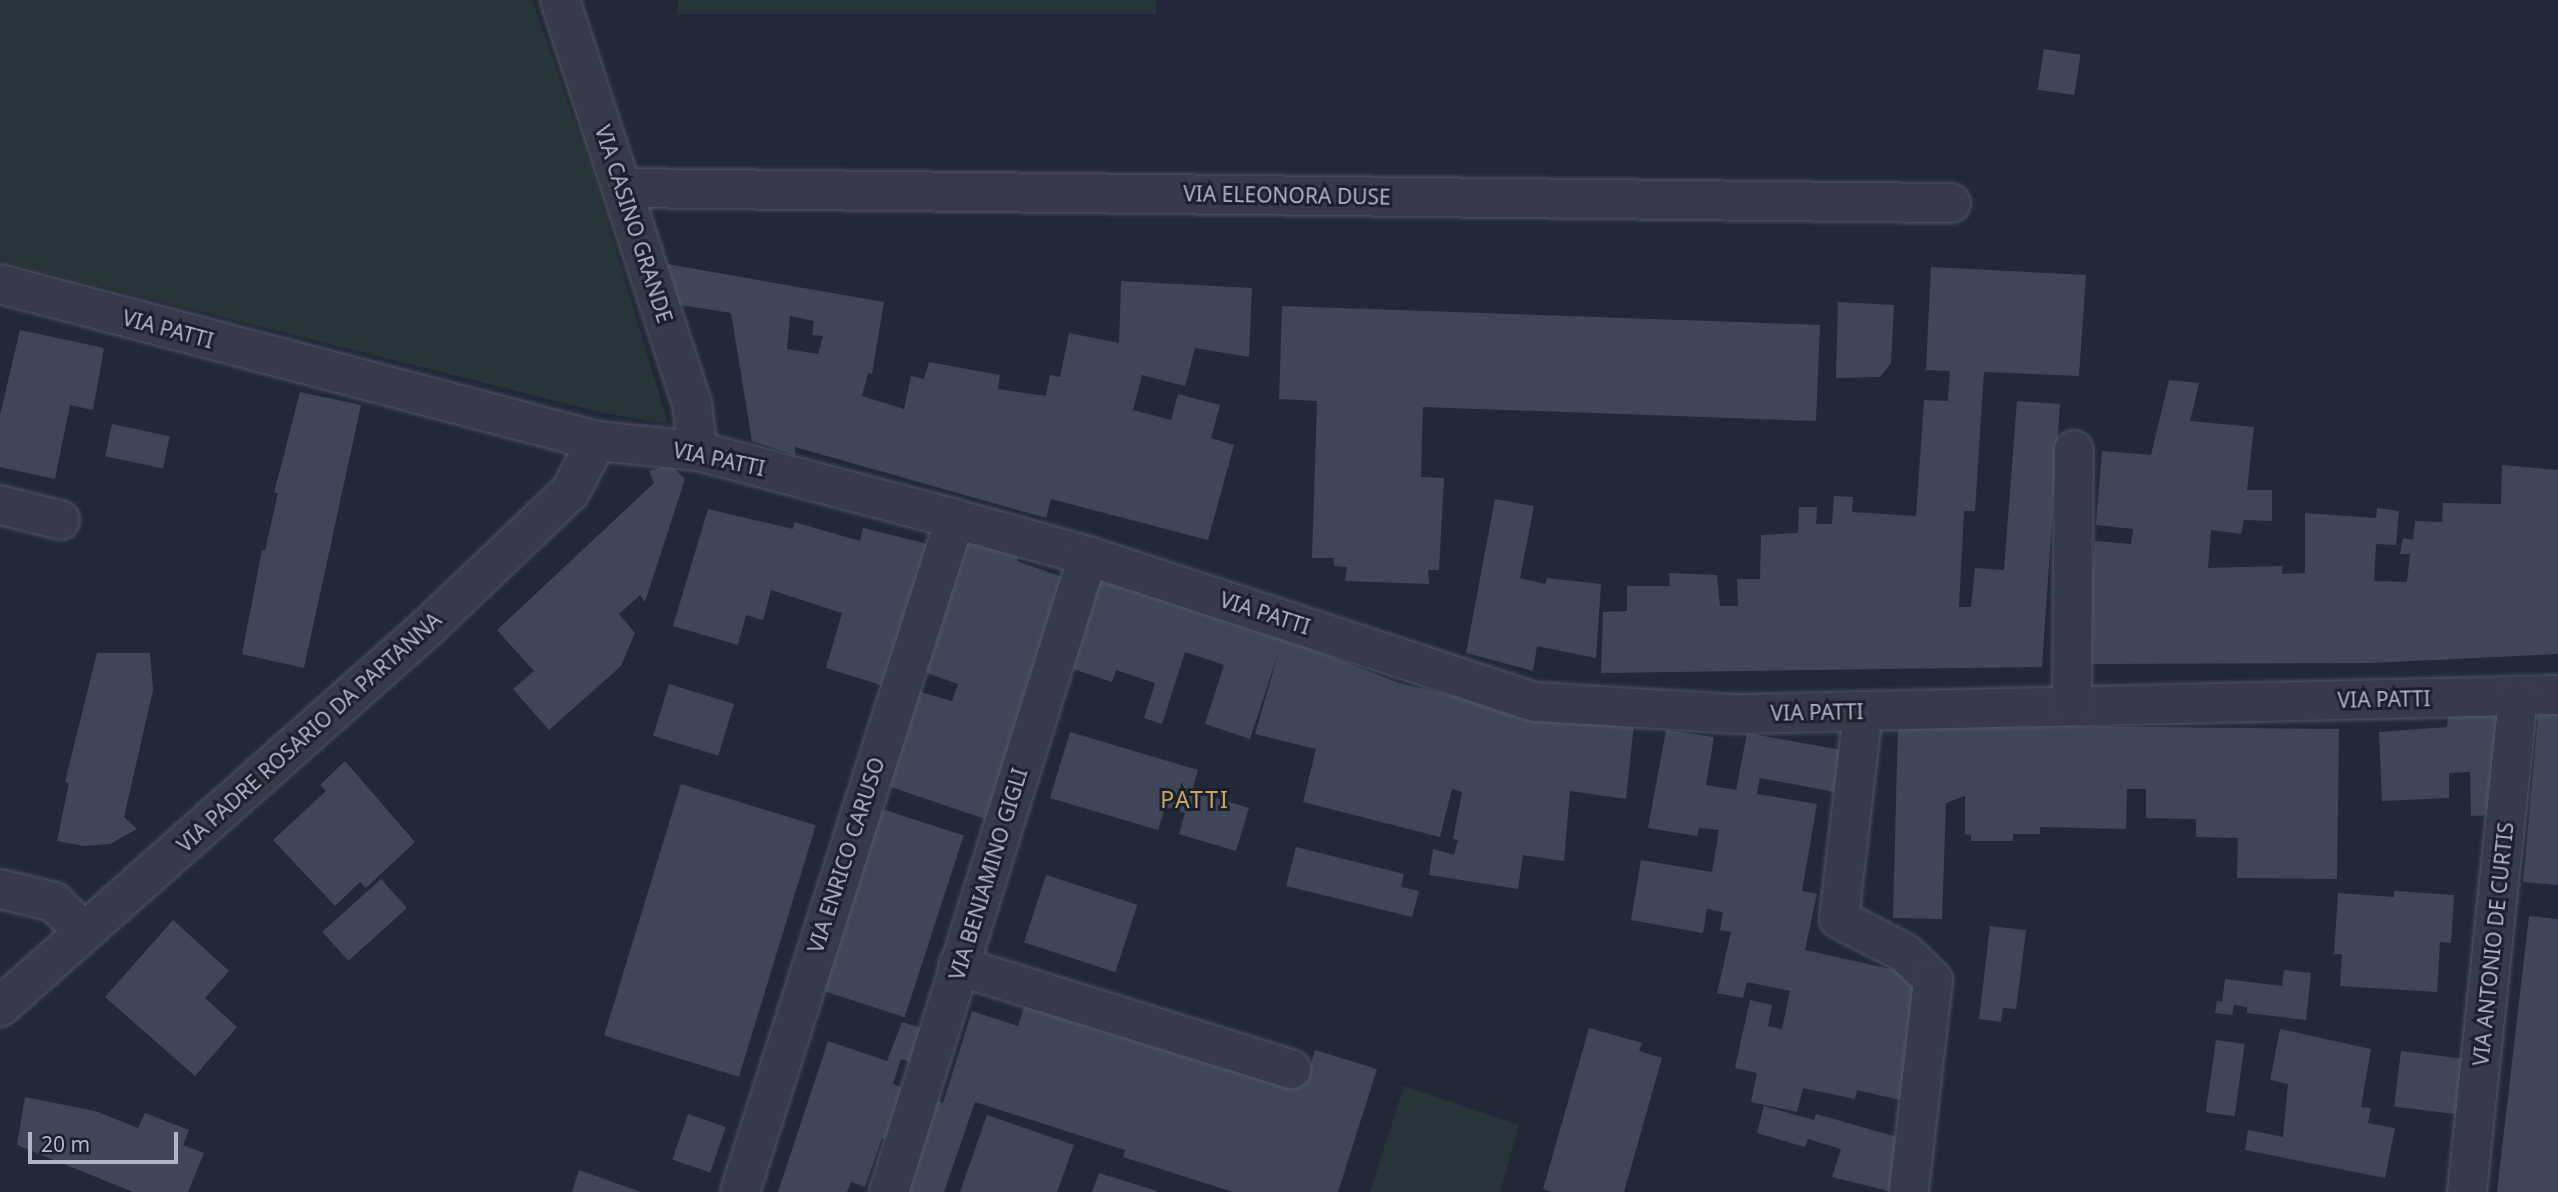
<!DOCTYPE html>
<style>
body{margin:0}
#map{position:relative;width:2558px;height:1192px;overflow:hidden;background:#232838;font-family:"Noto Sans",sans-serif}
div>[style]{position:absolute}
.green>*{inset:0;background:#26353a;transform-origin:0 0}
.building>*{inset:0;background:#404658;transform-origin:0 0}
.roads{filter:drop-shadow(0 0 2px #525563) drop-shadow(0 0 2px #525563)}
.street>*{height:38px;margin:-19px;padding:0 19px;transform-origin:19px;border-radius:19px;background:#373b49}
span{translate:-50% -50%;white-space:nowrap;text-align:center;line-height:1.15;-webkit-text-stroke:6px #1c202d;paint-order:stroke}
.street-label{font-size:21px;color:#b2b5c5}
.neighbourhood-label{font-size:23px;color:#cba566;letter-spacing:2px}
.scale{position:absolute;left:28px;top:1132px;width:150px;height:32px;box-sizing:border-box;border:4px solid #b2b5c5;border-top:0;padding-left:9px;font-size:21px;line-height:24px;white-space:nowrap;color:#b2b5c5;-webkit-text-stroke:5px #1c202d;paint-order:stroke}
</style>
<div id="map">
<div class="green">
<div style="clip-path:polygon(0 0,532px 0,594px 176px,668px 424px,604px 413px,0 261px)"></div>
<div style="left:678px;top:0;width:478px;height:14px"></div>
<div style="clip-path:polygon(1404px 1086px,1519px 1125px,1500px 1192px,1370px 1192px)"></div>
</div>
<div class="building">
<div style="left:2044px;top:49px;width:37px;height:41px;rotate:9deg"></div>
<div style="clip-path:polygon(evenodd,667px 264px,884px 302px,872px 374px,868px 373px,862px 396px,904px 409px,911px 376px,924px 379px,929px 362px,1000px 375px,998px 389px,1046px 396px,1050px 375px,1060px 377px,1069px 333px,1119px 343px,1121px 281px,1252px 288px,1249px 357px,1195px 348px,1185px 386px,1142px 375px,1133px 410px,1171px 420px,1178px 394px,1220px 405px,1211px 438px,1234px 445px,1208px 540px,1051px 499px,1046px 518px,795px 447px,795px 455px,752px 441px,731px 313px,680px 305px,667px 264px,790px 316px,814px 321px,812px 335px,823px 336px,818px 354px,787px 349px,790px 316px)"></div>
<div style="clip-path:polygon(1931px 267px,2086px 275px,2079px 376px,1984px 372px,1975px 511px,1964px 511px,1959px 607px,1971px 607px,1975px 568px,2004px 570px,2017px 401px,2060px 404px,2042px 667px,1601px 673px,1603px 612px,1627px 611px,1627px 586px,1670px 586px,1669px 573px,1717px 575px,1720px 606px,1738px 606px,1737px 579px,1760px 579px,1761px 535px,1798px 533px,1799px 507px,1817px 507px,1816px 524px,1832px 524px,1834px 496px,1853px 497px,1852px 512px,1916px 516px,1924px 400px,1948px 401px,1950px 371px,1926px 370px)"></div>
<div style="clip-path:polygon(1838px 302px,1894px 305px,1891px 363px,1880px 377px,1836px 378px)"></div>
<div style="clip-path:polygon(1282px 306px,1820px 325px,1816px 421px,1423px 407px,1421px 477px,1444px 478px,1439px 570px,1428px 570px,1429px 584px,1345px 581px,1347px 567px,1334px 566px,1334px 558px,1312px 558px,1317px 401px,1279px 399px)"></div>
<div style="clip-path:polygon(20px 330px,104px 348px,93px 410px,70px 405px,55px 479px,0 467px,0 415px)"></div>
<div style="clip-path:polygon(2169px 380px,2199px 383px,2190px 421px,2254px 427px,2247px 490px,2272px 490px,2272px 521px,2244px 520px,2241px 534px,2211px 530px,2208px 568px,2282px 566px,2282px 574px,2305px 573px,2305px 513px,2376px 518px,2377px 508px,2399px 511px,2396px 545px,2376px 544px,2374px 581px,2407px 582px,2410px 554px,2400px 554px,2403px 538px,2413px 540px,2415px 521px,2442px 522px,2443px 503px,2501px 504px,2502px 465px,2558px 470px,2558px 654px,2372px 663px,2085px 664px,2095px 541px,2131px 544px,2133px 529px,2096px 525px,2102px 451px,2151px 455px)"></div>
<div style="clip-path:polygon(300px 392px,361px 405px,304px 668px,242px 654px,262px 550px,265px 551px,278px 493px,274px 493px)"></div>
<div style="left:112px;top:424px;width:59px;height:33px;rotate:12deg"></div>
<div style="clip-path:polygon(670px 465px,685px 479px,645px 602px,640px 595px,619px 614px,635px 633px,621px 666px,549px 730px,513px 689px,534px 671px,497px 630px,654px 483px,649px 471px)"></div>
<div style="clip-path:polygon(1495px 499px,1534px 506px,1520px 578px,1545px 584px,1547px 578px,1601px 584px,1596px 658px,1537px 646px,1533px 671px,1466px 653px)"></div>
<div style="clip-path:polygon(708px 509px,793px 529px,794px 522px,860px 541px,863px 528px,932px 545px,887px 687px,826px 668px,842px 613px,771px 590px,763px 620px,746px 615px,738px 645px,673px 626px)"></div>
<div style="clip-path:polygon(975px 538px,1019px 553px,1017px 561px,1068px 579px,988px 820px,882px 784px,913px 690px,952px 701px,958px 684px,919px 670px,962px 541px,973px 545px)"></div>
<div style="clip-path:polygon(1093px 577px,1283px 638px,1399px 683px,1485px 703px,1634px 725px,1626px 799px,1570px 791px,1564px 861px,1523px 855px,1518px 889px,1429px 875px,1433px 849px,1454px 855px,1458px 840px,1453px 839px,1462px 792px,1452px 789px,1440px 837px,1303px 802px,1316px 749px,1255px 734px,1279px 651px,1250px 739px,1205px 724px,1224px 665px,1185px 652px,1162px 724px,1144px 718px,1155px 683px,1116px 670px,1112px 682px,1064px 666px)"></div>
<div style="clip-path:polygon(97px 653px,150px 653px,153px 690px,124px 817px,137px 829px,110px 844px,84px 846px,57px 841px,69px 783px,65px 782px)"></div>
<div style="left:669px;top:684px;width:68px;height:54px;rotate:17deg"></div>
<div style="clip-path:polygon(2558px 706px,2558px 885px,2523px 882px,2539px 707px)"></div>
<div style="clip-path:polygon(2497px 711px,2492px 815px,2471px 816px,2470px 772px,2449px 773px,2449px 798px,2382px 801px,2379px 732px,2447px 727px,2449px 713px)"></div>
<div style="clip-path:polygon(1898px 724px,2339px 729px,2337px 879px,2237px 878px,2238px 838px,2196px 837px,2196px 819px,2146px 818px,2146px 789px,2127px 789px,2126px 829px,2040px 827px,2040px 834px,2013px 834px,2013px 841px,1971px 841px,1971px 835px,1965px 834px,1965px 796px,1946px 803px,1942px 919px,1893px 918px)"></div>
<div style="clip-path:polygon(1666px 730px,1714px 737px,1706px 785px,1736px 790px,1747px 733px,1841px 750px,1835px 792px,1760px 778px,1757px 794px,1817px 804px,1802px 891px,1817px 894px,1805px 950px,1922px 976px,1904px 1101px,1857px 1090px,1855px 1099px,1803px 1088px,1797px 1112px,1751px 1102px,1757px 1073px,1735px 1068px,1750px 1000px,1772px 1005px,1768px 1026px,1782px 1029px,1790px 991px,1747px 982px,1743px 998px,1717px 993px,1731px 932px,1720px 930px,1723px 912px,1707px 909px,1703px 933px,1631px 920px,1641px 860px,1712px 872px,1719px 830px,1699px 828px,1697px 836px,1648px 828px)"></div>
<div style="clip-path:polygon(1070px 732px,1198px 770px,1192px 791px,1249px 808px,1236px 851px,1179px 834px,1185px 813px,1165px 807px,1158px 830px,1050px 798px)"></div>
<div style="clip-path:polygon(345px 761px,415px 842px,366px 888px,360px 882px,335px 906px,273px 840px,326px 791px,320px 785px)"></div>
<div style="left:681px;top:784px;width:141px;height:263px;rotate:17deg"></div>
<div style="left:879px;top:808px;width:89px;height:191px;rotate:18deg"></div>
<div style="clip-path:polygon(1296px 847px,1404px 874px,1401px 887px,1419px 891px,1412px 917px,1286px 886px)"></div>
<div style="left:1046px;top:875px;width:96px;height:71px;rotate:18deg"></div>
<div style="left:381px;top:879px;width:39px;height:79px;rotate:48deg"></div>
<div style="clip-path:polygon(2394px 891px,2454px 895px,2451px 943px,2440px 942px,2437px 992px,2340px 986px,2342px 954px,2334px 954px,2338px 893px,2394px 897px)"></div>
<div style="clip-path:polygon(2529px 916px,2558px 919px,2558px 1192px,2497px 1192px)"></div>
<div style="clip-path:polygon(173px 920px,229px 971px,205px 998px,237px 1027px,195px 1076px,105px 997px)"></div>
<div style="clip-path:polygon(1990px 926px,2026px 930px,2016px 1009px,2003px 1008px,2001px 1022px,1979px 1019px)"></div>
<div style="clip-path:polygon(2284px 970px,2311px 973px,2306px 1020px,2247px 1013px,2247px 1007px,2234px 1005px,2232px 1015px,2215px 1013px,2217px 1001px,2222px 1002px,2225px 979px,2282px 986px)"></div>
<div style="clip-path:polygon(1028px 995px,1305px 1083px,1315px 1050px,1377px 1069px,1338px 1192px,1233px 1192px,1123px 1157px,1125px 1150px,975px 1102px,944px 1192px,897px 1192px,929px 1099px,943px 1103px,972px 1011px,1018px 1026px)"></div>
<div style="clip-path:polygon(902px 1022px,921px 1028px,916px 1064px,901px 1059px,893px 1084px,911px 1091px,894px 1142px,882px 1138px,865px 1187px,851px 1182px,847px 1192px,778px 1192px,828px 1041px,887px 1061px)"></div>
<div style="clip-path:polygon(1589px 1028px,1642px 1043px,1639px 1051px,1662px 1058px,1624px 1192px,1552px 1192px,1543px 1189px)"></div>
<div style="clip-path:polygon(2280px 1029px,2371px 1049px,2361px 1107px,2371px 1108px,2368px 1123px,2395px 1128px,2385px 1178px,2245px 1150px,2248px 1130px,2283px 1137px,2288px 1084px,2270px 1080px)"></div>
<div style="left:2216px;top:1040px;width:29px;height:73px;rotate:8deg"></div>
<div style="left:2401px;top:1051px;width:67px;height:56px;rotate:7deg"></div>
<div style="clip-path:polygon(25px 1097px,95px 1111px,138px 1128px,145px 1113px,189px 1130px,183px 1145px,204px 1153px,188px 1192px,133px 1192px,17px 1145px)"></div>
<div style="clip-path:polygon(1764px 1106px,1814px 1120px,1816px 1114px,1908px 1140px,1893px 1192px,1832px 1177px,1841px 1149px,1808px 1139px,1805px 1147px,1757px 1133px)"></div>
<div style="left:688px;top:1114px;width:40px;height:48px;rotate:19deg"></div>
<div style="clip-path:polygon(987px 1115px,1074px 1145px,1057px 1192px,960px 1192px)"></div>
<div style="clip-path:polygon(579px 1170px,641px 1192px,572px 1192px)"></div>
<div style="clip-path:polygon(1099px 1173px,1157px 1191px,1156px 1192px,1092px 1192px)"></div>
</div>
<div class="roads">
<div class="street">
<div style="left:560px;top:0;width:425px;rotate:71.9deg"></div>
<div style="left:692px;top:404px;width:47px;rotate:82.7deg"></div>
<div style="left:623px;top:188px;width:1328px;rotate:0.65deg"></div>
<div style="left:0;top:284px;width:617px;rotate:14.73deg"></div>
<div style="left:597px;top:441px;width:101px;rotate:5.7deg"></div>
<div style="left:698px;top:451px;width:266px;rotate:14.8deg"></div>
<div style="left:955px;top:519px;width:138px;rotate:15.5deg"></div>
<div style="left:1088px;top:556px;width:471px;rotate:18.1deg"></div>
<div style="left:1536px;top:702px;width:204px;rotate:3.4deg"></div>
<div style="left:1740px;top:714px;width:818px;rotate:-1.33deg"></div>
<div style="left:0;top:505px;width:62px;rotate:14deg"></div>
<div style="left:2072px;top:706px;width:256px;rotate:-89.6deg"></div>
<div style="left:1863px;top:711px;width:209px;rotate:96.6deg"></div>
<div style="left:1839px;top:919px;width:74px;rotate:27.3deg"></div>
<div style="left:1905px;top:953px;width:39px;rotate:44deg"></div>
<div style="left:1933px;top:980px;width:213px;rotate:96.5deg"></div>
<div style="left:0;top:889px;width:56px;rotate:13.5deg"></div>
<div style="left:54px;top:902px;width:42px;rotate:45deg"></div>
<div style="left:958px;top:966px;width:349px;rotate:17.2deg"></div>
<div style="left:0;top:1007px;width:572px;rotate:-41.6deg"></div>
<div style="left:428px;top:627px;width:196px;rotate:-43.6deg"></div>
<div style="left:570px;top:492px;width:58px;rotate:-62.1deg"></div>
<div style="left:740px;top:1192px;width:707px;rotate:-72.28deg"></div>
<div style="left:889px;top:1192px;width:666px;rotate:-72.63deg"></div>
<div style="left:2467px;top:1192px;width:499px;rotate:-84.1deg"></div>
</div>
</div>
<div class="street-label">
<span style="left:1287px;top:195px;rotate:1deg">VIA ELEONORA DUSE</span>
<span style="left:634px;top:224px;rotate:72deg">VIA CASINO GRANDE</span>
<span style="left:168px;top:329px;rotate:15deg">VIA PATTI</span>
<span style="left:719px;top:459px;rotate:12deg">VIA PATTI</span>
<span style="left:1265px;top:613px;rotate:18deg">VIA PATTI</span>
<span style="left:2384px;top:699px;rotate:-1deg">VIA PATTI</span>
<span style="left:1817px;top:712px;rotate:-1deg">VIA PATTI</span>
<span style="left:309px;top:732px;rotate:-42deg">VIA PADRE ROSARIO DA PARTANNA</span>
<span style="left:846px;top:855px;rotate:-72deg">VIA ENRICO CARUSO</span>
<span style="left:988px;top:874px;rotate:-73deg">VIA BENIAMINO GIGLI</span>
<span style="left:2493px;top:944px;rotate:-84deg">VIA ANTONIO DE CURTIS</span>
</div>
<div class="neighbourhood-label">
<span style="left:1195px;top:799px">PATTI</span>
</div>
<div class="scale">20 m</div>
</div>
